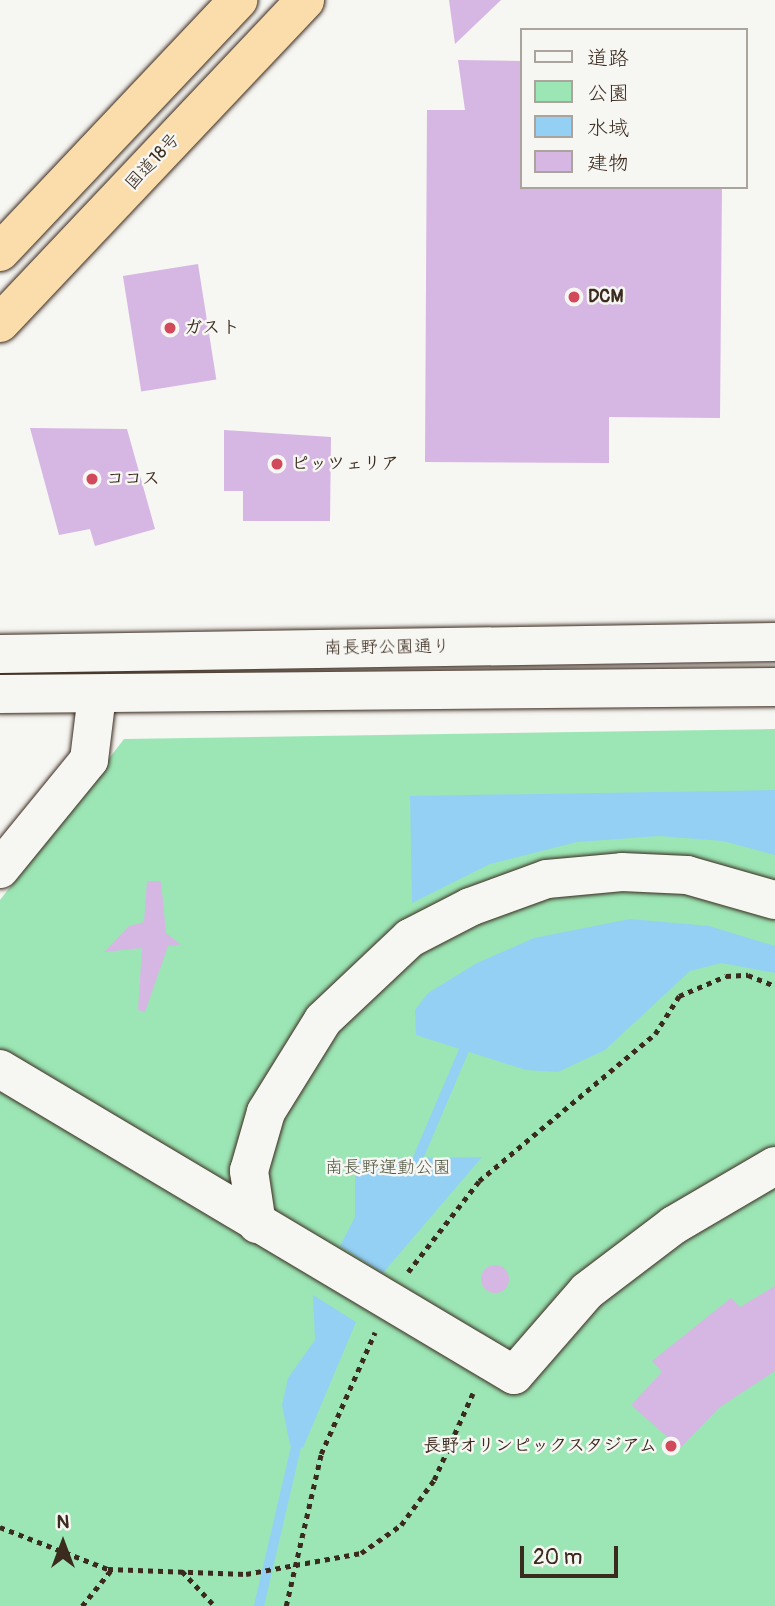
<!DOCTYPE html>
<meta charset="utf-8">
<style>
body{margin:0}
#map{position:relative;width:775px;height:1606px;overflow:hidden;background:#f6f6f2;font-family:Pangolin,"Klee One",sans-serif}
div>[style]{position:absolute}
.green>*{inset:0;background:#9ce6b5}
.water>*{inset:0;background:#93d0f4}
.stream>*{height:10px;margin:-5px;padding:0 5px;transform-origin:5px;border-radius:5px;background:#93d0f4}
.building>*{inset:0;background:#d6b6e3;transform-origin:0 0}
.round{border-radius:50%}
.path>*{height:4.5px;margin-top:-2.25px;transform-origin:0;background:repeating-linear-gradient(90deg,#3b2a1e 0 5px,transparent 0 10px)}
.roads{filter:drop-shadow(0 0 2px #3b2a1e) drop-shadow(0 0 2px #3b2a1e)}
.minor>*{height:38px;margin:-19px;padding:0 19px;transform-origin:19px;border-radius:19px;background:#f6f6f2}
.highway>*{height:38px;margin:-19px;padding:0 19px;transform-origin:19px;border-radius:19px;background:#fbddab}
.dots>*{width:19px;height:19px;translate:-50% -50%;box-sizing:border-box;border:4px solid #f6f6f2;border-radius:50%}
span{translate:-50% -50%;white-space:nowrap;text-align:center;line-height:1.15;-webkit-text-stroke:5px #f6f6f2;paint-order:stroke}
.street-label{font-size:18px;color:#3b2a1e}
.poi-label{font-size:18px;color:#3b2a1e;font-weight:700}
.left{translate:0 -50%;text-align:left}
.right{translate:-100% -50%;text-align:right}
.park-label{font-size:18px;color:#535944}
.legend{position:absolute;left:520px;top:28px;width:228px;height:161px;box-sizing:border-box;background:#f6f6f2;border:2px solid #aba49d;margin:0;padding:9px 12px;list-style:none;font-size:21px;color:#3b2a1e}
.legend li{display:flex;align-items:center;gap:14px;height:35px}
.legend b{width:35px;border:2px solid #aba49d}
.north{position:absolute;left:28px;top:1508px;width:70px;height:70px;-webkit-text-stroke:5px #f6f6f2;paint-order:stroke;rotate:0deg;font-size:19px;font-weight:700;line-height:28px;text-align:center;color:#3b2a1e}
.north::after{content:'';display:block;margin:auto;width:24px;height:32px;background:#3b2a1e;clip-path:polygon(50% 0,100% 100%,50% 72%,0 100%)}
.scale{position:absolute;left:520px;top:1546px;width:98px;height:32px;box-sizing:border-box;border:4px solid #3b2a1e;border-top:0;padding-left:9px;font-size:21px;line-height:24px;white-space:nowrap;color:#3b2a1e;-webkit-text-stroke:5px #f6f6f2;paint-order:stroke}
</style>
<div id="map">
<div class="green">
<div style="clip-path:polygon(775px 729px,775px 1606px,0 1606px,0 900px,124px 739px)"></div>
</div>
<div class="water">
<div style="clip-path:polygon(775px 790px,775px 855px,723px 841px,659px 836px,577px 842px,490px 864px,412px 903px,410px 796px)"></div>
<div style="clip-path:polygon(630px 919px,709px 926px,775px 946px,775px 973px,721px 963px,690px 971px,605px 1050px,558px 1072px,526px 1070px,416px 1035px,415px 1010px,428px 993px,477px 963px,534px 938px)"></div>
<div style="clip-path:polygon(482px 1157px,383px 1273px,340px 1246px,355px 1217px,355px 1159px)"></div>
<div style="clip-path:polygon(313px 1295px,356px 1322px,303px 1448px,290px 1445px,282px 1405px,288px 1378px,315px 1340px)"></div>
</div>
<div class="stream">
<div style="left:418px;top:1158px;width:120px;rotate:-66.9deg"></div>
<div style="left:259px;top:1606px;width:163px;rotate:-76.9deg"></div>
</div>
<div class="building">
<div style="clip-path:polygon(449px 0,501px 0,455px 44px)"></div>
<div style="clip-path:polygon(458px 60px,521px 61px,521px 187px,722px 187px,720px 418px,609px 417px,609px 463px,425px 462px,427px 110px,465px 110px)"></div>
<div style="left:198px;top:264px;width:117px;height:76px;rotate:81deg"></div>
<div style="clip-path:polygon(30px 428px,127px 429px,155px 529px,95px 546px,90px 529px,59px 535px)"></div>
<div style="clip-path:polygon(224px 430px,331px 437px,330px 521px,243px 521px,243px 491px,224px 491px)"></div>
<div style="clip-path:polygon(147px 881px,161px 881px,166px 933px,181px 945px,168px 946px,145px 1012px,138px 1010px,142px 948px,104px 952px,129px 926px,144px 922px)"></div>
<div class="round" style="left:481px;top:1265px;width:28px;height:28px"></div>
<div style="clip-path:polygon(775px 1286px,775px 1371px,720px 1407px,680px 1448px,631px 1405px,662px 1372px,652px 1361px,731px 1298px,740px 1307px)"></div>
</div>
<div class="path">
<div style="left:408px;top:1272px;width:115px;rotate:-52deg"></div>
<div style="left:479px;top:1181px;width:229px;rotate:-39.9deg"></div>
<div style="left:655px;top:1034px;width:45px;rotate:-57.7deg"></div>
<div style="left:679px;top:996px;width:51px;rotate:-23.1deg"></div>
<div style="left:726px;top:976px;width:22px;rotate:-3deg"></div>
<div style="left:748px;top:975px;width:29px;rotate:22deg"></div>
<div style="left:0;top:1527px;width:116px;rotate:21.3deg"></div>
<div style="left:108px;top:1569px;width:138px;rotate:2.1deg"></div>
<div style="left:246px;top:1574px;width:117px;rotate:-10.3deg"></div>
<div style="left:361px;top:1553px;width:49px;rotate:-35deg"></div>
<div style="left:401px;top:1525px;width:56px;rotate:-53.7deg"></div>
<div style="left:434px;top:1480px;width:95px;rotate:-65.9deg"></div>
<div style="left:182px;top:1571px;width:48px;rotate:46.7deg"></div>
<div style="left:82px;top:1606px;width:48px;rotate:-51deg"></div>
<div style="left:286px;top:1606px;width:156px;rotate:-77deg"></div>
<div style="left:321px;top:1454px;width:133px;rotate:-66.1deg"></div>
</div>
<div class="roads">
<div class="minor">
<div style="left:0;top:654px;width:775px;rotate:-0.89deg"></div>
<div style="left:0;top:694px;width:775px;rotate:-0.52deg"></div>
<div style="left:0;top:869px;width:141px;rotate:-50.8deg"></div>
<div style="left:89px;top:760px;width:65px;rotate:-83deg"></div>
<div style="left:0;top:1069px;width:598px;rotate:30.77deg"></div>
<div style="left:514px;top:1375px;width:111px;rotate:-49deg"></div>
<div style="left:587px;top:1291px;width:109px;rotate:-37.2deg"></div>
<div style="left:674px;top:1225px;width:117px;rotate:-30.3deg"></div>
<div style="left:257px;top:1224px;width:54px;rotate:-98.6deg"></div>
<div style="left:249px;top:1171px;width:61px;rotate:-73.9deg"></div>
<div style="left:266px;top:1112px;width:108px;rotate:-58.2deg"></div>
<div style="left:323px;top:1020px;width:120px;rotate:-43.3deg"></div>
<div style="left:410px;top:938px;width:68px;rotate:-27.3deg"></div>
<div style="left:470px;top:907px;width:82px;rotate:-20deg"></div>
<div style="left:547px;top:879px;width:75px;rotate:-5.3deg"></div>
<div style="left:622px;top:872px;width:65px;rotate:2.6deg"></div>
<div style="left:687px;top:875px;width:91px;rotate:15.9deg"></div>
</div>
<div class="highway">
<div style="left:0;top:252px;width:347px;rotate:-46.6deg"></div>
<div style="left:0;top:323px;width:444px;rotate:-46.6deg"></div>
</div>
</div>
<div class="dots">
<div style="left:574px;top:297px;background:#d1495b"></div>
<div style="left:170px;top:328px;background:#d1495b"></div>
<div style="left:277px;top:464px;background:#d1495b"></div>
<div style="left:92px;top:479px;background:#d1495b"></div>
<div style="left:671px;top:1446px;background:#d1495b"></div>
</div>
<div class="street-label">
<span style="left:153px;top:162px;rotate:-47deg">国道18号</span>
<span style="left:387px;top:648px;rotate:-1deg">南長野公園通り</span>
</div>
<div class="poi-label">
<span class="left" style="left:588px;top:297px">DCM</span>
<span class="left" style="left:184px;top:328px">ガスト</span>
<span class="left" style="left:291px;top:464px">ピッツェリア</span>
<span class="left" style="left:106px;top:479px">ココス</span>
<span class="right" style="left:657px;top:1446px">長野オリンピックスタジアム</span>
</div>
<div class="park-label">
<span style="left:388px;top:1168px">南長野運動公園</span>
</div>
<ul class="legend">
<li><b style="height:9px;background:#f6f6f2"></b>道路</li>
<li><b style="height:19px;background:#9ce6b5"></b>公園</li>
<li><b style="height:19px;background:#93d0f4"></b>水域</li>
<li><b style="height:19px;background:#d6b6e3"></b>建物</li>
</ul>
<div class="north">N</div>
<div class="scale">20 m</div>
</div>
